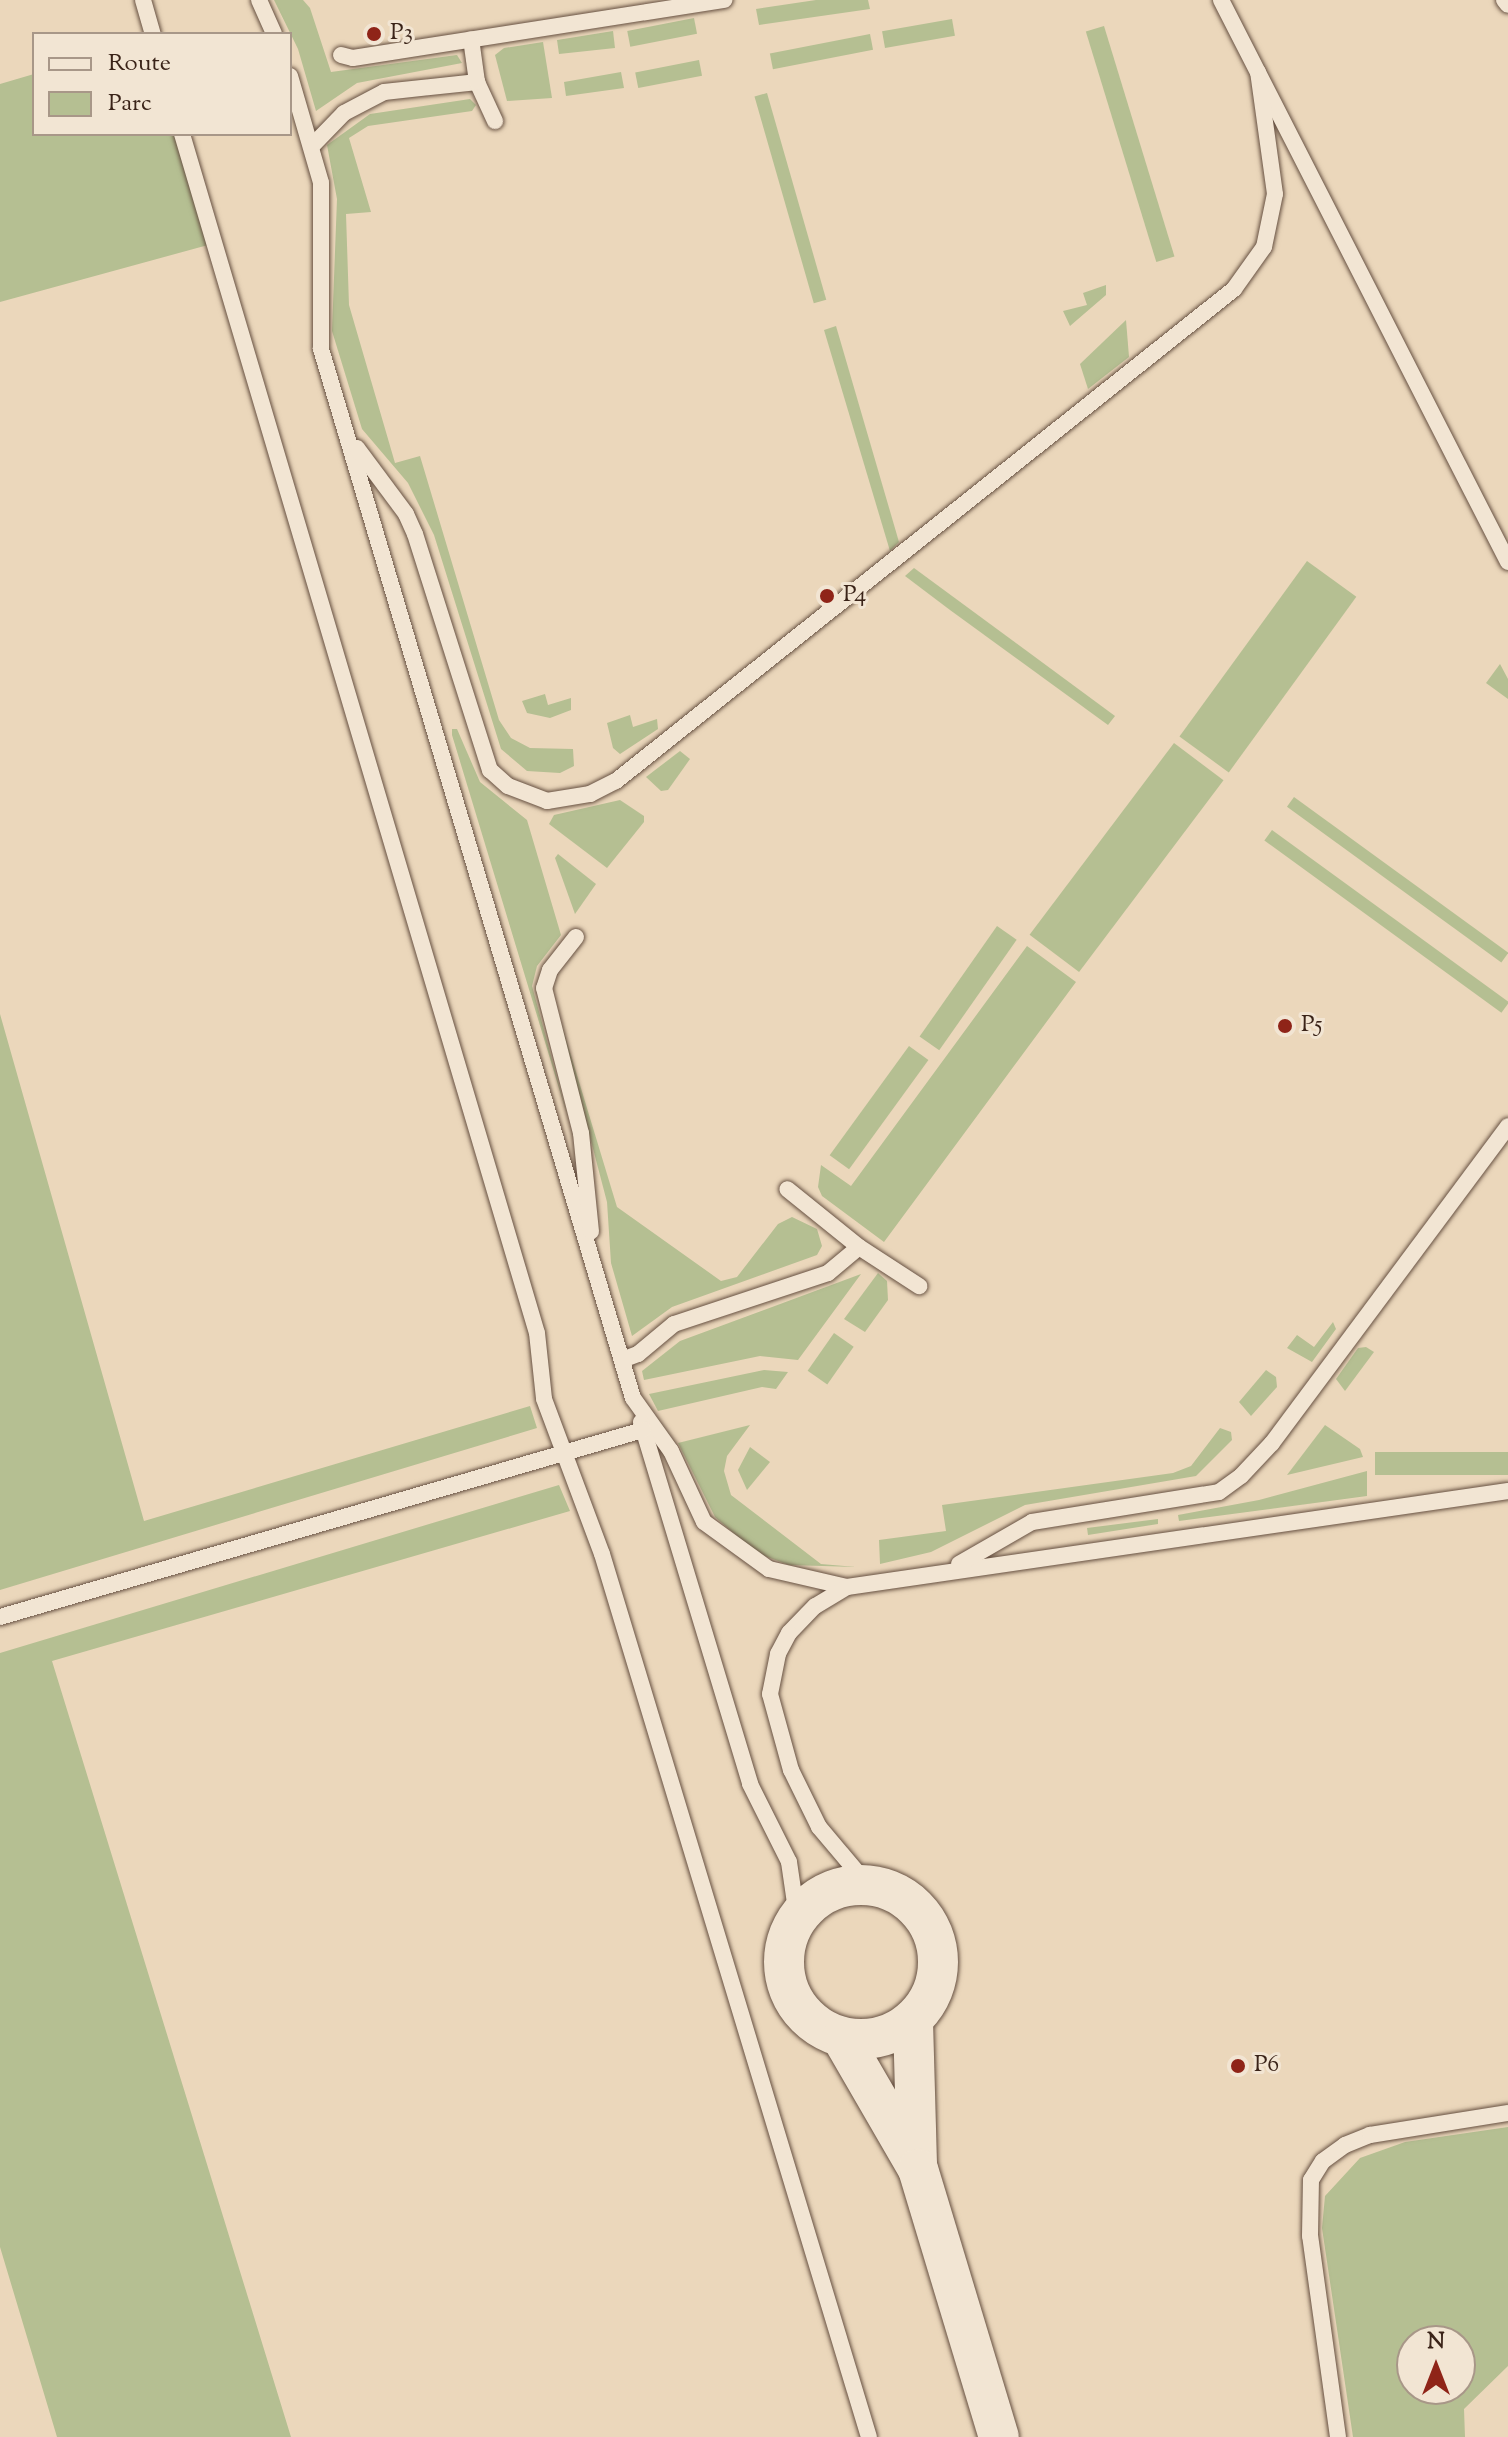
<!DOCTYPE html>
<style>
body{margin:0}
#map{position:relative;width:1508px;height:2437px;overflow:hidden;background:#ebd7bb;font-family:"Sorts Mill Goudy",serif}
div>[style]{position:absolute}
.green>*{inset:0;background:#b5bf92;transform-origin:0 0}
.roads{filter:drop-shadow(0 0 2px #665041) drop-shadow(0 0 2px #665041)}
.service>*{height:16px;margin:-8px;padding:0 8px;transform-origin:8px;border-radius:8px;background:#f2e5d3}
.tertiary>*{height:40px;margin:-20px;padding:0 20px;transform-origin:20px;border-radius:20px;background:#f2e5d3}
.tertiary>.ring{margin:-20px;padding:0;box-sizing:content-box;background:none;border:40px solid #f2e5d3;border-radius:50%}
.dots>*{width:22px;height:22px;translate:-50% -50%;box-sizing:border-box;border:4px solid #f2e5d3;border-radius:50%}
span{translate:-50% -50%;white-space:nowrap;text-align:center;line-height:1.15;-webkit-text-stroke:6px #f2e5d3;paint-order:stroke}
.poi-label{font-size:24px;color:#3a2318}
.left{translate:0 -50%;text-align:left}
.legend{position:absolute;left:32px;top:32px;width:260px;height:104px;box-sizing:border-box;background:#f2e5d3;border:2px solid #a89788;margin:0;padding:10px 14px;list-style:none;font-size:24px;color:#3a2318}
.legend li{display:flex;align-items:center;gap:16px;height:40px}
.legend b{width:40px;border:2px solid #a89788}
.north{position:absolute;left:1396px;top:2325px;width:80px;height:80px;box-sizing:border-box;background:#f2e5d3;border:2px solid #a89788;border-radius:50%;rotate:0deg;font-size:22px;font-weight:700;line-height:32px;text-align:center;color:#3a2318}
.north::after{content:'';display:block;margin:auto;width:28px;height:36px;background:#8f2418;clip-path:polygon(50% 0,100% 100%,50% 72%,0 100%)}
</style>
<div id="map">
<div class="green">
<div style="clip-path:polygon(274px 0,303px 0,310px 8px,331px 72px,457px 55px,462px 63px,357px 83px,316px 111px,298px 49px)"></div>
<div style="clip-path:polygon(816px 0,868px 0,870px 9px,759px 25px,756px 9px)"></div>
<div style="left:694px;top:18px;width:16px;height:68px;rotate:79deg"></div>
<div style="left:952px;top:19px;width:17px;height:71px;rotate:80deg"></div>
<div style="left:1104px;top:26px;width:241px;height:19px;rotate:73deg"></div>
<div style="clip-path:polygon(613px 31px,615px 48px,559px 54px,557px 40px)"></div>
<div style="left:870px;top:34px;width:16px;height:102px;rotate:79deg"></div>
<div style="clip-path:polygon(543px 42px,552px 98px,507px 101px,495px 55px,504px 48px)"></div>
<div style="left:699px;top:60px;width:16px;height:65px;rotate:79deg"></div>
<div style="clip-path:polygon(621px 72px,624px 88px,566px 96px,564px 82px)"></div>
<div style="clip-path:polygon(34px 74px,34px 134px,175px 134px,208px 245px,0 302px,0 84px)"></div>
<div style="left:767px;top:93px;width:215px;height:13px;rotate:74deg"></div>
<div style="clip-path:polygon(470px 99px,476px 105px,472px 111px,368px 126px,349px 138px,371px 212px,346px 214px,349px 305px,395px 463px,420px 456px,499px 720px,511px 738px,530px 748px,573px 749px,574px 766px,560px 773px,527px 771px,501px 749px,434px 535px,408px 483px,362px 429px,332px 331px,337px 199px,327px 145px,370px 114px)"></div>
<div style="clip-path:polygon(1106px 285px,1106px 295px,1070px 326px,1063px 311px,1087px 305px,1083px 293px)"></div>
<div style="clip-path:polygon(1126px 320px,1129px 357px,1088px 389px,1080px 364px)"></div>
<div style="clip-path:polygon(836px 326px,899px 542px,890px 551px,824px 330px)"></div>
<div style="left:1307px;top:561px;width:61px;height:217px;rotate:36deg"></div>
<div style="clip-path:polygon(914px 568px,1115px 716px,1108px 725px,950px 610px,905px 576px)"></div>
<div style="clip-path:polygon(1500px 664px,1508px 679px,1508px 699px,1486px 683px)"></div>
<div style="clip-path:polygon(545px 694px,548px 705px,571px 698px,571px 710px,550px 718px,527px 713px,522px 701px)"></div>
<div style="clip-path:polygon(630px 715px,633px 727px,657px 719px,658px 729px,620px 754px,613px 748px,607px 723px)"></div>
<div style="clip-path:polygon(457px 729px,480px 782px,527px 820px,561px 935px,537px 966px,532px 986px,568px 1118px,452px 735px,452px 729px)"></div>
<div style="left:1174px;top:743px;width:62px;height:240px;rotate:37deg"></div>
<div style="clip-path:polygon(680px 751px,690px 759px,668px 790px,661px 791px,646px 777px)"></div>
<div style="left:1294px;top:797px;width:265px;height:12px;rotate:36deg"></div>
<div style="clip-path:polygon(620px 800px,644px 816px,644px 822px,607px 868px,549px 824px,554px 815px)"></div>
<div style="left:1272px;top:830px;width:293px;height:13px;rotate:36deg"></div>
<div style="clip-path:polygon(558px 854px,596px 884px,575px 914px,555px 858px)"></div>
<div style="left:997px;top:926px;width:24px;height:135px;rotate:35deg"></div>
<div style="clip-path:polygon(1027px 946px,1076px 982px,884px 1242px,822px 1196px,818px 1187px,821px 1165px,851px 1186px)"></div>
<div style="clip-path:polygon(553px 996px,617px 1207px,721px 1281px,737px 1277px,778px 1224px,792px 1217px,817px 1229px,822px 1246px,817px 1255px,672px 1307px,632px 1336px,611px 1263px,607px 1202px)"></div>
<div style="clip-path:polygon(0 1014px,144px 1521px,530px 1406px,537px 1428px,0 1590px)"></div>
<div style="left:909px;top:1046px;width:24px;height:135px;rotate:36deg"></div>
<div style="clip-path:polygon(878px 1273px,887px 1281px,888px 1300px,865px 1332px,844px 1319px)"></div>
<div style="clip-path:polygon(861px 1274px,798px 1360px,760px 1356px,644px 1380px,642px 1371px,680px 1341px)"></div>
<div style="clip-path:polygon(1333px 1322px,1336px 1329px,1312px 1362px,1287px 1348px,1297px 1335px,1314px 1347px)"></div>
<div style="left:834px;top:1333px;width:24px;height:46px;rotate:35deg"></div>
<div style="clip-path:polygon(1366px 1347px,1374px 1352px,1345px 1391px,1336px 1379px,1358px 1348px)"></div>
<div style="clip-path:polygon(764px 1370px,788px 1372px,776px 1389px,762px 1387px,658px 1411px,649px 1394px)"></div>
<div style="clip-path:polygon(1266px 1370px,1276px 1377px,1277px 1387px,1251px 1416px,1239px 1402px)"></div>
<div style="clip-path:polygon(750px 1425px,727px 1456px,724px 1471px,731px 1495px,821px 1564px,856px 1567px,789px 1565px,757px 1553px,715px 1517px,678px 1443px)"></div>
<div style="clip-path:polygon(1325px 1425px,1360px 1449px,1363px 1457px,1287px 1475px)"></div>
<div style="clip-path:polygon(1220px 1428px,1231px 1432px,1232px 1440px,1196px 1476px,1025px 1505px,931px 1552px,880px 1564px,879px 1540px,946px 1531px,942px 1505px,1173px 1473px,1191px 1466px)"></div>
<div style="clip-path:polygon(750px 1447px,770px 1462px,747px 1490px,738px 1470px)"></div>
<div style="left:1508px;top:1452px;width:23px;height:133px;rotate:90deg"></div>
<div style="clip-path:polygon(1367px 1471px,1367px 1496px,1179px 1521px,1178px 1515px,1259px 1500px)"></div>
<div style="clip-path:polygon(559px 1485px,570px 1511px,52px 1661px,291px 2437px,57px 2437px,0 2247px,0 1653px)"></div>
<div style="clip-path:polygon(1158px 1519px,1158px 1524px,1088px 1535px,1087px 1528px)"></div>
<div style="clip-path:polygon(evenodd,1508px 2127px,1508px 2366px,1464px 2409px,1465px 2437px,1353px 2437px,1322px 2228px,1325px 2196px,1360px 2158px,1405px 2142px,1508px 2127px,1460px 2341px,1460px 2389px,1412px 2389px,1412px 2341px,1460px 2341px)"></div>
</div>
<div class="roads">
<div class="service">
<div style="left:143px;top:0;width:35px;rotate:74deg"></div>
<div style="left:259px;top:0;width:37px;rotate:66deg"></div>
<div style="left:1221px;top:0;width:631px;rotate:62.95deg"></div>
<div style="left:1504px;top:0;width:6px;rotate:51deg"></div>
<div style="left:341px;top:55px;width:12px;rotate:14deg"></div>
<div style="left:353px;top:58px;width:376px;rotate:-8.9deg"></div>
<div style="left:290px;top:76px;width:111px;rotate:73.8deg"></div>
<div style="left:321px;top:183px;width:166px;rotate:90deg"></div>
<div style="left:321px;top:349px;width:1094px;rotate:73.44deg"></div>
<div style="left:633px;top:1398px;width:65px;rotate:54.4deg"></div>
<div style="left:671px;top:1451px;width:78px;rotate:65.1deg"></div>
<div style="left:704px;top:1522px;width:80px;rotate:35.9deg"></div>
<div style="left:769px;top:1569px;width:80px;rotate:13deg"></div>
<div style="left:847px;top:1587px;width:668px;rotate:-8.26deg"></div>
<div style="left:477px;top:82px;width:43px;rotate:65.2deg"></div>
<div style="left:182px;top:134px;width:1250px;rotate:73.51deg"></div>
<div style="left:537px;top:1333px;width:66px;rotate:83.9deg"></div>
<div style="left:544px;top:1399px;width:165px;rotate:69.5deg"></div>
<div style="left:602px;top:1554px;width:922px;rotate:73.18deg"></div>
<div style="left:312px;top:146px;width:46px;rotate:-45.9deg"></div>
<div style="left:344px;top:113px;width:45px;rotate:-27.7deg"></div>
<div style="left:384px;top:92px;width:94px;rotate:-6.1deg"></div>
<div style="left:477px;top:82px;width:43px;rotate:-97.9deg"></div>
<div style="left:357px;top:448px;width:82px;rotate:53.4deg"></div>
<div style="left:406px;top:514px;width:22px;rotate:66deg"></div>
<div style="left:415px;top:534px;width:248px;rotate:72.4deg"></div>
<div style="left:490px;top:770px;width:24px;rotate:42deg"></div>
<div style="left:508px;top:786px;width:42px;rotate:21deg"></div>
<div style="left:547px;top:801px;width:44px;rotate:-9.2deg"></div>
<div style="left:590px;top:794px;width:29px;rotate:-27deg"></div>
<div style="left:616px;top:781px;width:790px;rotate:-38.52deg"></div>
<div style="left:1234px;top:289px;width:52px;rotate:-54.5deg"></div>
<div style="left:1264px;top:247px;width:54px;rotate:-78.3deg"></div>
<div style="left:1275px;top:194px;width:123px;rotate:-97.9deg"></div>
<div style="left:576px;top:937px;width:42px;rotate:128.2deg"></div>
<div style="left:550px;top:970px;width:19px;rotate:108deg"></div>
<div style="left:544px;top:988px;width:150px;rotate:75.7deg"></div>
<div style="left:581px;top:1133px;width:99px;rotate:84.2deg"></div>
<div style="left:859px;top:1247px;width:72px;rotate:33deg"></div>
<div style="left:622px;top:1360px;width:17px;rotate:-21deg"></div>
<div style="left:638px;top:1354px;width:47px;rotate:-39.8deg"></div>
<div style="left:674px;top:1324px;width:162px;rotate:-18.3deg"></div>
<div style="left:828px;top:1273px;width:40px;rotate:-40deg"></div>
<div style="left:859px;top:1247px;width:92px;rotate:-141.1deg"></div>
<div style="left:641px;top:1422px;width:378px;rotate:73.2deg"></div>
<div style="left:750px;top:1784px;width:87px;rotate:63.4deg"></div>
<div style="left:789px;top:1862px;width:56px;rotate:81.7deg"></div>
<div style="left:959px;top:1564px;width:84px;rotate:-29.9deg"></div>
<div style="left:1032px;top:1522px;width:189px;rotate:-9.1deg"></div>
<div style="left:1219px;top:1492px;width:27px;rotate:-36deg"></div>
<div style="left:1241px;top:1476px;width:45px;rotate:-46.8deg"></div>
<div style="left:1272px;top:1443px;width:395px;rotate:-53.3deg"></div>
<div style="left:847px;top:1587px;width:37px;rotate:149deg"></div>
<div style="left:815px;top:1606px;width:37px;rotate:134deg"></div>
<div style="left:789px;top:1633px;width:24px;rotate:118deg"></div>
<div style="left:778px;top:1654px;width:41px;rotate:101.3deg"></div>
<div style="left:770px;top:1694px;width:79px;rotate:74.6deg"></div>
<div style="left:791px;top:1770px;width:64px;rotate:63.8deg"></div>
<div style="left:819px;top:1827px;width:76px;rotate:49.8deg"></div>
<div style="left:0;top:1617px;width:670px;rotate:-16.22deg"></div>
<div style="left:1338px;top:2437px;width:203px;rotate:-97.9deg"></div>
<div style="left:1310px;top:2236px;width:56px;rotate:-89deg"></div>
<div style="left:1311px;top:2180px;width:22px;rotate:-58deg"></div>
<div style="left:1323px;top:2161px;width:27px;rotate:-36deg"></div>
<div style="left:1345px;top:2145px;width:27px;rotate:-22deg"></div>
<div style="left:1370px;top:2135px;width:140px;rotate:-9.1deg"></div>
</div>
<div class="tertiary">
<div class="ring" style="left:784px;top:1885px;width:114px;height:114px"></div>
<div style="left:913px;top:2021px;width:144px;rotate:88.4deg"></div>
<div style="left:842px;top:2038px;width:151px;rotate:59.9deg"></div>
<div style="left:918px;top:2169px;width:280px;rotate:73.2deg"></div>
</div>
</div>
<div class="dots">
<div style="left:374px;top:34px;background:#8f2418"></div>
<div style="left:827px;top:596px;background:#8f2418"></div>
<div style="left:1285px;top:1026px;background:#8f2418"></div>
<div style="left:1238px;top:2066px;background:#8f2418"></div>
</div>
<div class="poi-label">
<span class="left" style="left:390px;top:34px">P3</span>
<span class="left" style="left:843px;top:596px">P4</span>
<span class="left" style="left:1301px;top:1026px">P5</span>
<span class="left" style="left:1254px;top:2066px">P6</span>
</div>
<ul class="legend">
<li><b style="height:10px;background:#f2e5d3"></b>Route</li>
<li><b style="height:22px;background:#b5bf92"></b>Parc</li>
</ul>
<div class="north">N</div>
</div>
